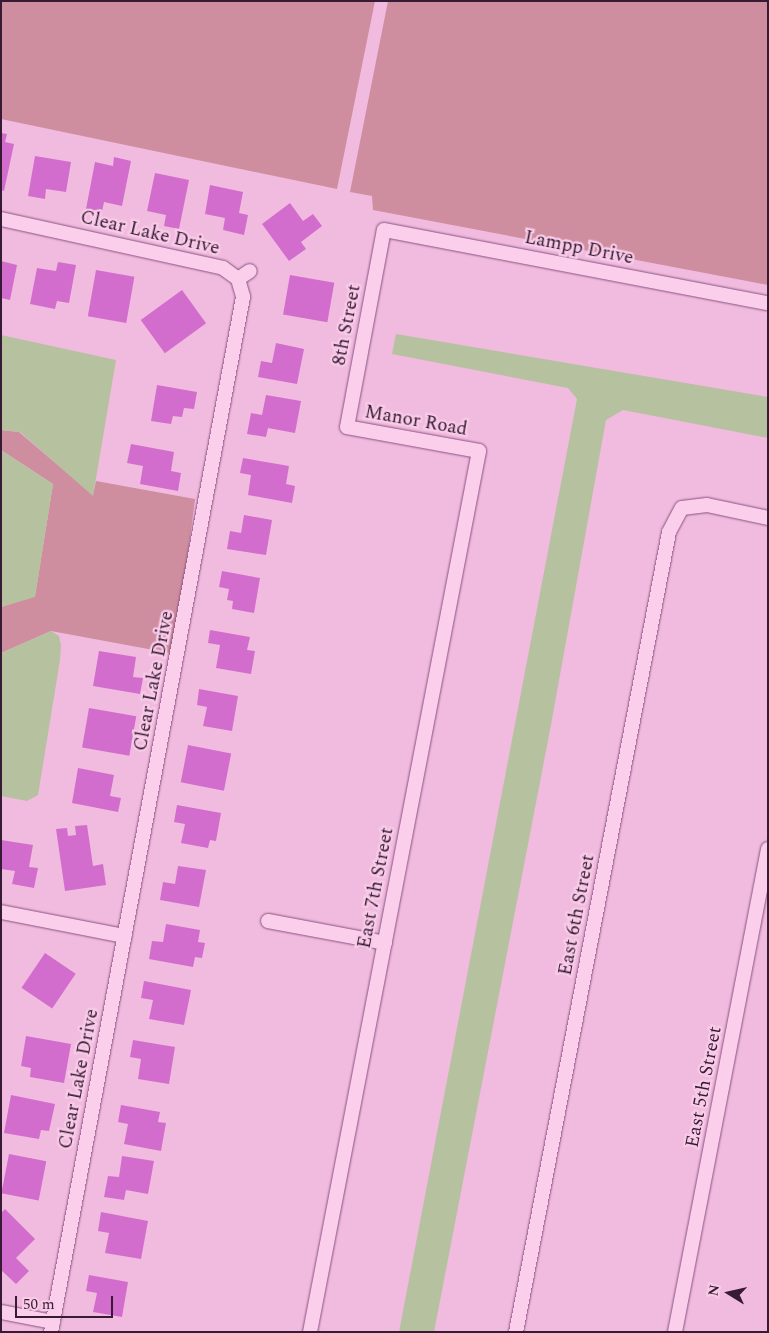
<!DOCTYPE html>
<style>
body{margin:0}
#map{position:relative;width:769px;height:1333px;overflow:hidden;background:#f1bbdf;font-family:Spectral,serif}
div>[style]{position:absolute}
.green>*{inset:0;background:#cf8e9f}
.water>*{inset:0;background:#b6c19f}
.building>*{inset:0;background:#d26dce;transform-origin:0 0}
.roads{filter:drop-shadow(0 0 1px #895480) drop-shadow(0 0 1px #895480)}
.minor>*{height:14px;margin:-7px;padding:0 7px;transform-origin:7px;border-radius:7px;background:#fbceec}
span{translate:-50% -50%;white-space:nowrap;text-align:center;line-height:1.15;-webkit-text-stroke:4.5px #f8cbe8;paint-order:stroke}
.street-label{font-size:19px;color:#371a33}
.frame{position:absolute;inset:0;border:2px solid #371a33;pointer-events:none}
.north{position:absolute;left:704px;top:1268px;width:50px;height:50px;-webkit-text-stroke:4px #f8cbe8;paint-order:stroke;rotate:280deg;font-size:14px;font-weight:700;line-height:20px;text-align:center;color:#371a33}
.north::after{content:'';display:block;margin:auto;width:18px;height:22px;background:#371a33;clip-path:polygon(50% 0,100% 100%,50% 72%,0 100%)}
.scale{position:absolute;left:15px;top:1296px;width:98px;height:22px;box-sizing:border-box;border:2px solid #371a33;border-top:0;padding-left:6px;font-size:15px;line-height:18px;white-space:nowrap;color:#371a33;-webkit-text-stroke:4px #f8cbe8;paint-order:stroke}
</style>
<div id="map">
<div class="green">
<div style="clip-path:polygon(1px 1px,375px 1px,337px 189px,1px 119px)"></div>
<div style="clip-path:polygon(388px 1px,768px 1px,768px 285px,373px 210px,372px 196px,350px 192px)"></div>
<div style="clip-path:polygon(1px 430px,19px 432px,93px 495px,96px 481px,195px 499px,175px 654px,51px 631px,1px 653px,1px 607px,35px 596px,53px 484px,1px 450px)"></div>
</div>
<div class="water">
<div style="clip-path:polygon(396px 334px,768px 397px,768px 438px,623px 410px,606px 420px,551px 725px,434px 1332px,399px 1332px,577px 399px,568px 388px,392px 354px)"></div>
<div style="clip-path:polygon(1px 335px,116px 360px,93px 496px,20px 432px,1px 430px)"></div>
<div style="clip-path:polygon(1px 450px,53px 484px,35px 597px,1px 607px)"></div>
<div style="clip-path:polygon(51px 631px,59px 636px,61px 645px,60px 660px,38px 795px,27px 801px,1px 796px,1px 653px)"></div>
</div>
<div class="building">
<div style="clip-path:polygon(1px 133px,7px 134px,5px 142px,14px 144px,4px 191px,1px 190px)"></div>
<div style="clip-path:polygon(35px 156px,71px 162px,66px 192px,46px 189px,45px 199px,28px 196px)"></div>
<div style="clip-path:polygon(114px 157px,131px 161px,122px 206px,104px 202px,102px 212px,86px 209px,95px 162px,113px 166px)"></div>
<div style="clip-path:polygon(155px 173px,189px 180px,179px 229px,164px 226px,166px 215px,147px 211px)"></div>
<div style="clip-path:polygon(210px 185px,243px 192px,239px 213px,248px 215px,244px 235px,223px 230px,225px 218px,205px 214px)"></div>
<div style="clip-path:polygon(290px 203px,303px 221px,313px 214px,322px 226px,301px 242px,306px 249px,289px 261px,262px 224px)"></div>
<div style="clip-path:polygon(1px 261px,17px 265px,10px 300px,1px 298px)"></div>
<div style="clip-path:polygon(58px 262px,76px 265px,69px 303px,57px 301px,55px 309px,30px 304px,37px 268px,56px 271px)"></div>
<div style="left:96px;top:270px;width:39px;height:47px;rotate:10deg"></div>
<div style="left:290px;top:275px;width:45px;height:40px;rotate:10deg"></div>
<div style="left:182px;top:290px;width:41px;height:51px;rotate:54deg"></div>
<div style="clip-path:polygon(276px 343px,304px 349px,297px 384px,258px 377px,261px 361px,272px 363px)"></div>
<div style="clip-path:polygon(157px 385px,197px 392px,194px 409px,184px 408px,182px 417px,173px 416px,171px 424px,151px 421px)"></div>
<div style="clip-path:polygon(266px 395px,301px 401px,295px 433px,268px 428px,266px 437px,247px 434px,251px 413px,262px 415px)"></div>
<div style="clip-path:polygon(131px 444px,174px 452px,171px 471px,181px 473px,178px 491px,140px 484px,143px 466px,127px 463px)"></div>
<div style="clip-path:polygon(243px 458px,289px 466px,286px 484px,295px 486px,292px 503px,248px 495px,251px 475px,240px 473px)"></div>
<div style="clip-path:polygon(244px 515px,272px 520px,266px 555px,227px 549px,230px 531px,241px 533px)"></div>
<div style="clip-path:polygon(222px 571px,260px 578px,254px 613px,232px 609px,233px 601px,227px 600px,229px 589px,219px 587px)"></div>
<div style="clip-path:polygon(210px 630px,250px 637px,247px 650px,255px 651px,251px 674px,216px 668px,220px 645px,208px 643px)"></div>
<div style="clip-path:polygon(99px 651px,136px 657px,133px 677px,143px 678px,140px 694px,93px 686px)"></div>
<div style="clip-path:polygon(199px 689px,238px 696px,232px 731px,203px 726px,207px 707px,197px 705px)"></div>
<div style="left:89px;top:708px;width:48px;height:40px;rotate:10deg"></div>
<div style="left:188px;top:745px;width:44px;height:38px;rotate:11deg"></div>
<div style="clip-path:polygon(78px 768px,114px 775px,110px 796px,121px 798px,118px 812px,72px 803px)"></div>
<div style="clip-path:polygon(177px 805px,221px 813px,216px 841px,210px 840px,208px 848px,181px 843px,185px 824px,174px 822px)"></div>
<div style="clip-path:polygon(87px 825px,93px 866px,103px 864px,106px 885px,65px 891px,56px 829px,67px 828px,68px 836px,76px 835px,75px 826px)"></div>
<div style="clip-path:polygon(1px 840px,33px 845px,29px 867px,38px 868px,34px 888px,12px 884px,15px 871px,1px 869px)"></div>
<div style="clip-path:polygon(178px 866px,206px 870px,199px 907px,160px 900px,163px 882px,175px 884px)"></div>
<div style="clip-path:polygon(166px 924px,200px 930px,198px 942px,205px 943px,202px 958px,195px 957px,193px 967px,149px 959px,152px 941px,163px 942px)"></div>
<div style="left:45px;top:953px;width:37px;height:42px;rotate:34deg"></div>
<div style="clip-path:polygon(144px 981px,191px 990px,184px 1025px,149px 1019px,153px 1000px,141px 998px)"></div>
<div style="clip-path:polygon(26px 1036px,71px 1044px,64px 1083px,30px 1077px,31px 1068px,21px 1066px)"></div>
<div style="clip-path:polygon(133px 1040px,175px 1047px,169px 1084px,138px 1079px,141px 1059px,130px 1057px)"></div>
<div style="clip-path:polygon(11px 1095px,55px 1104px,49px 1131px,41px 1130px,39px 1139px,4px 1133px)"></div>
<div style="clip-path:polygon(121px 1105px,160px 1112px,158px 1122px,166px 1123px,161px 1151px,124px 1144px,128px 1124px,118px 1122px)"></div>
<div style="left:9px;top:1154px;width:38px;height:40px;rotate:11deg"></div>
<div style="clip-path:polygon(122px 1156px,154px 1161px,148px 1194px,126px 1190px,124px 1200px,104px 1197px,108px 1176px,119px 1177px)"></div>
<div style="clip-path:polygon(5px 1209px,35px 1239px,16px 1258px,29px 1271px,16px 1284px,1px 1270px,1px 1213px)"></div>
<div style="clip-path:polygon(101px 1212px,148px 1221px,141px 1259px,105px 1253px,109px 1233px,98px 1231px)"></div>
<div style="clip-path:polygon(89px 1275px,128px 1282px,122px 1317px,93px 1312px,97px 1293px,86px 1291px)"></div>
</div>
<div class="roads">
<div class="minor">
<div style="left:1px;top:219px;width:227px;rotate:12.4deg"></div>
<div style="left:223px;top:268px;width:19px;rotate:36deg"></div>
<div style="left:238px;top:279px;width:19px;rotate:74deg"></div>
<div style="left:243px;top:297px;width:1053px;rotate:100.51deg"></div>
<div style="left:238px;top:279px;width:14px;rotate:-34deg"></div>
<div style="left:1px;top:912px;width:126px;rotate:11deg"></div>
<div style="left:268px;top:921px;width:119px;rotate:10.6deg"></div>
<div style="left:1px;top:1312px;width:53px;rotate:10.9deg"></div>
<div style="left:310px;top:1332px;width:897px;rotate:-79.14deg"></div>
<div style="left:479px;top:451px;width:134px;rotate:-169.7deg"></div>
<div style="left:347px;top:427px;width:200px;rotate:-79.4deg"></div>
<div style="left:384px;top:230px;width:391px;rotate:10.8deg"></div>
<div style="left:516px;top:1332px;width:814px;rotate:-79.17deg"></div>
<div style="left:669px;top:532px;width:27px;rotate:-62deg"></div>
<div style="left:682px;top:508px;width:25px;rotate:-7deg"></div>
<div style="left:707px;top:505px;width:62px;rotate:12deg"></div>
<div style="left:675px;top:1332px;width:492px;rotate:-79.1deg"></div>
</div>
</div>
<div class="street-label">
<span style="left:150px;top:233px;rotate:13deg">Clear Lake Drive</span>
<span style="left:579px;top:248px;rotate:11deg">Lampp Drive</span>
<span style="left:347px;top:325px;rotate:-79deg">8th Street</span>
<span style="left:416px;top:421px;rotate:10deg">Manor Road</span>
<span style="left:154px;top:681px;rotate:-79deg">Clear Lake Drive</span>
<span style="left:376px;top:888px;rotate:-79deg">East 7th Street</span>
<span style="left:577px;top:915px;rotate:-79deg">East 6th Street</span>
<span style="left:79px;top:1079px;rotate:-79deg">Clear Lake Drive</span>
<span style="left:704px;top:1087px;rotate:-79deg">East 5th Street</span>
</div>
<div class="frame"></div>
<div class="north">N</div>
<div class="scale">50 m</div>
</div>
